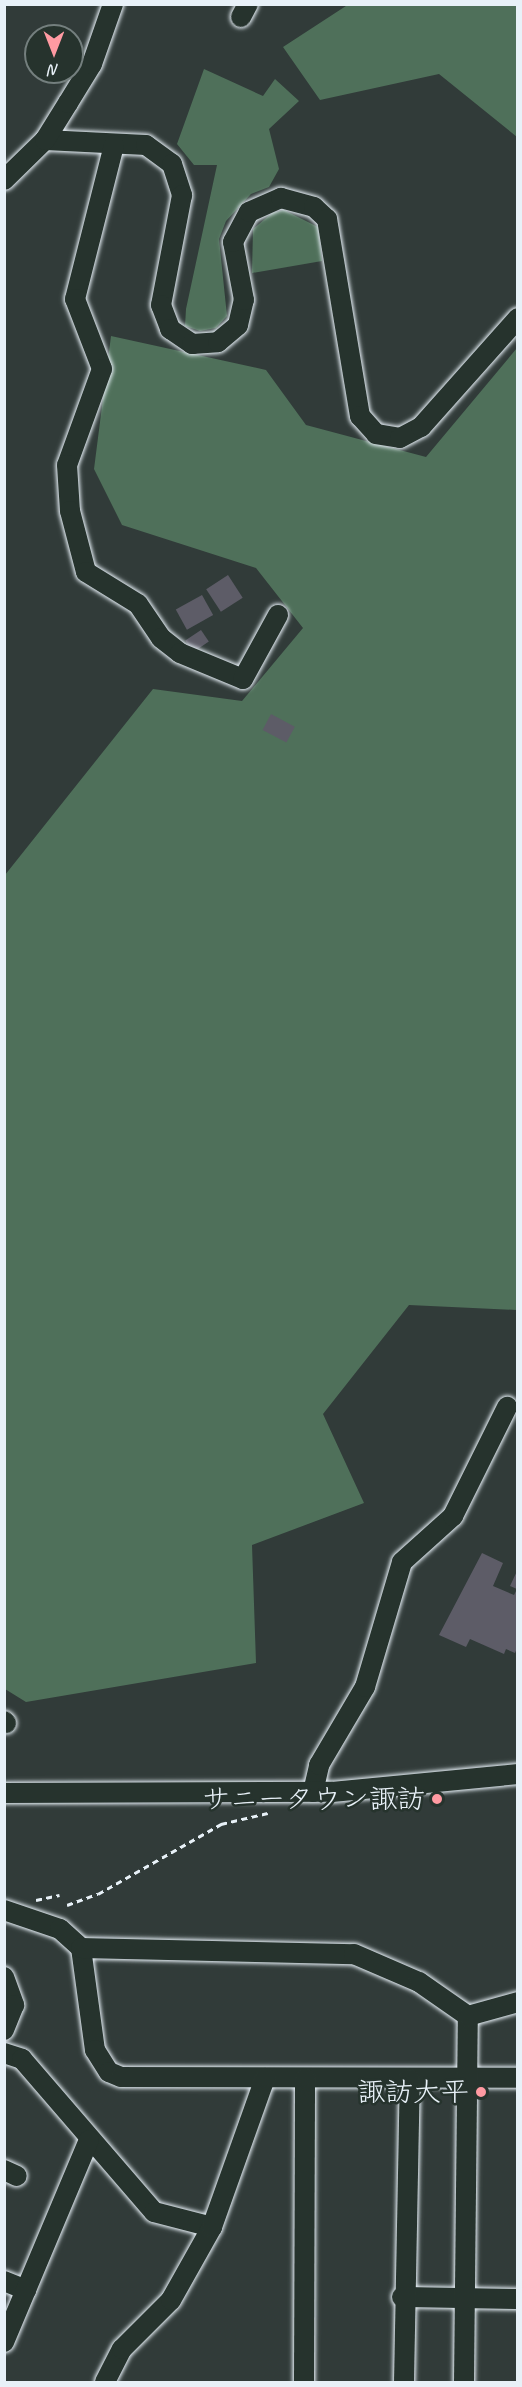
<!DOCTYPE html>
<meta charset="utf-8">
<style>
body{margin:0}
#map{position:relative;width:522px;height:2387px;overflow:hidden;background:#313b39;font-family:Caveat,"Klee One",sans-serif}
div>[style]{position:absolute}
.green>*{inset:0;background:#4f705a}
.building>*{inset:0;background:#5d5c67;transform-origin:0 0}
.path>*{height:3px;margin-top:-1.5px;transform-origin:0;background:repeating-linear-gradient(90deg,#e8f1f8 0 6px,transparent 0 10.5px)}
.roads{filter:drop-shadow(0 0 2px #e8f1f8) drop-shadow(0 0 2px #e8f1f8)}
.minor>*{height:20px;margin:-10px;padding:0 10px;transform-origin:10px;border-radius:10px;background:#26332d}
.dots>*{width:16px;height:16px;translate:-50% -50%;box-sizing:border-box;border:3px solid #26332d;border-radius:50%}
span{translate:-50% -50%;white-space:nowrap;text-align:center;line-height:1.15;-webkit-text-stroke:5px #26332d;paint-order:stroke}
.poi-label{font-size:28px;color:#e8f1f8}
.right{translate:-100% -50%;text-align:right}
.frame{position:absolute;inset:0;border:6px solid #e8f1f8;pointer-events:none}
.north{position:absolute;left:24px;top:24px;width:60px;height:60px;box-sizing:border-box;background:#26332d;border:2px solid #747f7e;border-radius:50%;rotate:180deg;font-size:16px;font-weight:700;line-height:24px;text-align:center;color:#e8f1f8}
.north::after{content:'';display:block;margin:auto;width:21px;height:27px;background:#ff9aa2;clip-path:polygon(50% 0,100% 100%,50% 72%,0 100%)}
</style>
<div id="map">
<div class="green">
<div style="clip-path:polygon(349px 4px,517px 5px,517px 137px,439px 74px,320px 100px,283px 47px)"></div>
<div style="clip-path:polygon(204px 69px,263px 96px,275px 79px,299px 101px,269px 129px,279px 169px,269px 187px,251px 194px,226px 221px,219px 239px,227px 316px,216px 328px,200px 331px,185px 326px,186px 309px,217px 165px,194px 165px,177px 144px)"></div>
<div style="clip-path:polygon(284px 210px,318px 227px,322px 261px,252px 273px,253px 229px,272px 213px)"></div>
<div style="clip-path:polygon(111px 336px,266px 370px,306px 425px,426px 457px,517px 348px,517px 1310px,409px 1305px,323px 1414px,364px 1503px,252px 1545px,256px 1663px,26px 1702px,5px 1689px,5px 875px,153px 689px,242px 701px,303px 628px,256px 568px,122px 525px,94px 469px)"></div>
</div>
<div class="building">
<div style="left:228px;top:575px;width:27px;height:26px;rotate:57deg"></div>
<div style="left:202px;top:595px;width:23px;height:30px;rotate:61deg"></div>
<div style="left:201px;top:630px;width:14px;height:19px;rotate:56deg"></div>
<div style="left:271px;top:714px;width:27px;height:18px;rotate:28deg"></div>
<div style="clip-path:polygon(482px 1553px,503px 1563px,493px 1586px,514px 1595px,517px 1589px,510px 1586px,518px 1569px,518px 1646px,515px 1653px,506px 1649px,504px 1654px,470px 1639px,466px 1647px,439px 1635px)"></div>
</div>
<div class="path">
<div style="left:36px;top:1900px;width:24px;rotate:-12deg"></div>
<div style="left:67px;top:1905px;width:33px;rotate:-20deg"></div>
<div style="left:98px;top:1894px;width:142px;rotate:-29.6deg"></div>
<div style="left:221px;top:1824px;width:48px;rotate:-13.2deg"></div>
</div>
<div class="roads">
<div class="minor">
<div style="left:241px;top:17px;width:15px;rotate:-62deg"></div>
<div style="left:45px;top:140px;width:101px;rotate:2.8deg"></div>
<div style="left:146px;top:145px;width:32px;rotate:36deg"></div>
<div style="left:172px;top:164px;width:33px;rotate:72deg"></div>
<div style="left:182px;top:195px;width:112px;rotate:100.8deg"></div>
<div style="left:161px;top:305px;width:26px;rotate:69deg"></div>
<div style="left:170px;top:329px;width:27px;rotate:34deg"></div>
<div style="left:192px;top:344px;width:26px;rotate:-4deg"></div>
<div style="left:218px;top:342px;width:26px;rotate:-40deg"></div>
<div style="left:238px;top:325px;width:26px;rotate:-77deg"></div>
<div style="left:244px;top:300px;width:59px;rotate:-100.7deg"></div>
<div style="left:233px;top:242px;width:34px;rotate:-62deg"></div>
<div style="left:249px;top:212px;width:35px;rotate:-24deg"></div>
<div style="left:281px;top:198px;width:34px;rotate:15deg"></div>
<div style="left:314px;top:207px;width:18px;rotate:43deg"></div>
<div style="left:327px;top:219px;width:200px;rotate:80.5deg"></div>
<div style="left:360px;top:416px;width:24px;rotate:48deg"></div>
<div style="left:376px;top:434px;width:24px;rotate:9deg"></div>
<div style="left:400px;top:438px;width:24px;rotate:-28deg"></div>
<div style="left:421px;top:427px;width:146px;rotate:-48.3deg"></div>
<div style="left:114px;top:145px;width:159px;rotate:104.2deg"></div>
<div style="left:75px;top:299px;width:75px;rotate:68.9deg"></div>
<div style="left:102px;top:369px;width:102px;rotate:110deg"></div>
<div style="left:67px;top:465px;width:46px;rotate:86.3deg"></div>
<div style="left:70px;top:511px;width:63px;rotate:75.3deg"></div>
<div style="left:86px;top:572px;width:61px;rotate:31.6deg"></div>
<div style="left:138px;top:604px;width:41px;rotate:55.9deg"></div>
<div style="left:161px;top:638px;width:24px;rotate:38deg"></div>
<div style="left:180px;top:653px;width:68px;rotate:22.4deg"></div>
<div style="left:243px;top:679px;width:73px;rotate:-61.3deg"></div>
<div style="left:4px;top:180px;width:57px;rotate:-44.3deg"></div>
<div style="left:45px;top:140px;width:44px;rotate:-58.1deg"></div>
<div style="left:68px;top:103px;width:46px;rotate:-58.4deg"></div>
<div style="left:92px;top:64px;width:64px;rotate:-70.7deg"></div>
<div style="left:4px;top:1721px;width:3px;rotate:45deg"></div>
<div style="left:313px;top:1792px;width:28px;rotate:-77deg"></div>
<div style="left:319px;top:1765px;width:91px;rotate:-59.5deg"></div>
<div style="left:365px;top:1687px;width:130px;rotate:-73.5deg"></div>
<div style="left:402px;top:1562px;width:69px;rotate:-42deg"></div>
<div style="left:453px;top:1516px;width:122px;rotate:-63.6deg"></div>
<div style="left:4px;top:1793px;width:328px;rotate:-0.2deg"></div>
<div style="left:332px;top:1792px;width:187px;rotate:-5.5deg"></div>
<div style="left:4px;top:1910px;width:59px;rotate:18.7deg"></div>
<div style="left:60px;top:1929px;width:28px;rotate:42deg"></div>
<div style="left:81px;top:1948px;width:103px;rotate:82.2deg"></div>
<div style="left:95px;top:2050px;width:26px;rotate:58deg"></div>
<div style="left:109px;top:2072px;width:13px;rotate:23deg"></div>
<div style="left:121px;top:2077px;width:397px;rotate:0.1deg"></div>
<div style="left:81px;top:1948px;width:273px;rotate:1.3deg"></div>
<div style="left:354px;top:1954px;width:71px;rotate:23.3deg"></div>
<div style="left:419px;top:1982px;width:60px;rotate:34.8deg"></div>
<div style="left:4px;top:1977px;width:30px;rotate:70deg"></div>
<div style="left:14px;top:2005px;width:27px;rotate:112deg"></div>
<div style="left:4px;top:2053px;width:19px;rotate:18deg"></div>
<div style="left:22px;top:2059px;width:202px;rotate:49.2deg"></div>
<div style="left:154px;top:2212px;width:60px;rotate:14.5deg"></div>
<div style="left:4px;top:2170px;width:14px;rotate:25deg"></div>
<div style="left:4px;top:2281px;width:24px;rotate:22deg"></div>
<div style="left:402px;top:2297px;width:116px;rotate:1deg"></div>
<div style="left:4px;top:2342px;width:219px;rotate:-67.2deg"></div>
<div style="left:105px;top:2382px;width:37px;rotate:-63deg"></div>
<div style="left:122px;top:2349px;width:69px;rotate:-45deg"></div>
<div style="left:171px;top:2300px;width:84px;rotate:-60.7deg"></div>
<div style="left:212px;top:2227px;width:158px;rotate:-70.4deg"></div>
<div style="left:304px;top:2382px;width:304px;rotate:-89.8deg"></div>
<div style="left:404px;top:2382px;width:303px;rotate:-88.9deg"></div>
<div style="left:464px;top:2382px;width:366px;rotate:-89.4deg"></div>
<div style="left:468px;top:2016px;width:52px;rotate:-15.6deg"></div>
</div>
</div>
<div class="dots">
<div style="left:437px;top:1799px;background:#ff9aa2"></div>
<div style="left:481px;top:2092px;background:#ff9aa2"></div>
</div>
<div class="poi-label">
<span class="right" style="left:425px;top:1799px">サニータウン諏訪</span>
<span class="right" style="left:469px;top:2092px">諏訪大平</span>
</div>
<div class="frame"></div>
<div class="north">N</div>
</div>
